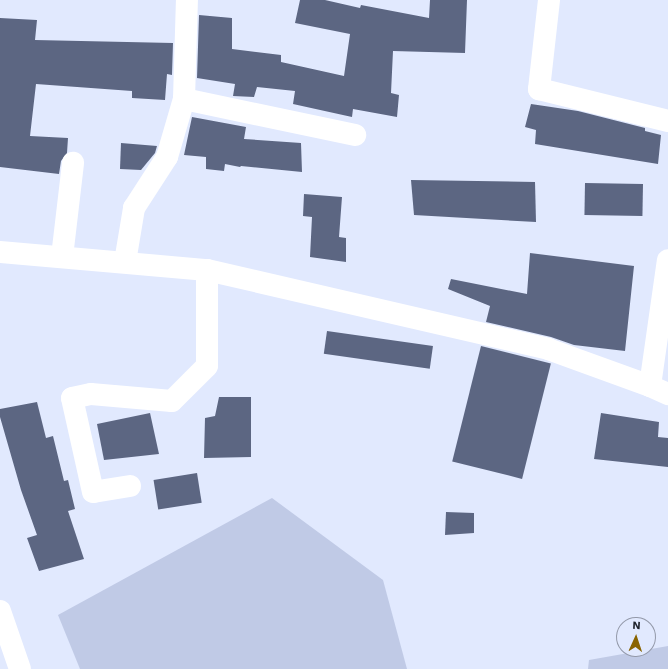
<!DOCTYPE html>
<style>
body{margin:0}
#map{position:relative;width:668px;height:669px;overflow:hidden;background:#e1e9fe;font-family:"Work Sans",sans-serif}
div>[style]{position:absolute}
.green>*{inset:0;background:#c0cae6}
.building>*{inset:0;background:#5c6682;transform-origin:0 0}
.minor>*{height:22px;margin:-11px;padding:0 11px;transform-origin:11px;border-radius:11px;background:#fff}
span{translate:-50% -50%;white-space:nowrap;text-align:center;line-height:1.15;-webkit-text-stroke:4px #e1e9fe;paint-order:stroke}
.north{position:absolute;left:616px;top:617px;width:40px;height:40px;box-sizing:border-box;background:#e1e9fe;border:1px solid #9399a9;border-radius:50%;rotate:3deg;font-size:11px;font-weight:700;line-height:16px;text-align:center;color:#1d212a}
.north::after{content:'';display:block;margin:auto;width:14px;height:18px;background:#896401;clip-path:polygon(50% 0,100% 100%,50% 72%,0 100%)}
</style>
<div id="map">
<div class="green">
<div style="clip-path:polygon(272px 498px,383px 580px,407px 669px,80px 669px,58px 615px)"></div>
<div style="clip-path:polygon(668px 646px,668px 669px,588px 669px,589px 660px)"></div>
</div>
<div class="building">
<div style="clip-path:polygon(300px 0,325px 0,360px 8px,361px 5px,429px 18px,430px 0,467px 0,465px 53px,393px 51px,391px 93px,399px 95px,397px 117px,353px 109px,352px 117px,293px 104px,295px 91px,257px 87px,254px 97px,233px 96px,235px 84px,197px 78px,199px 15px,232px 18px,232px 49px,281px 55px,281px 62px,344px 76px,350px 34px,295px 23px)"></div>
<div style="clip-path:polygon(0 18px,37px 20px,35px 40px,173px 43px,172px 75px,167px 74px,165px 100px,132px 98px,132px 91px,36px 84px,30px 136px,68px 138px,67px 153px,61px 161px,59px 174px,0 167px)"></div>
<div style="clip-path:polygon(531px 104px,578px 111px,645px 128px,645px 131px,661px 135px,658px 164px,535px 144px,536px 130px,525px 127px)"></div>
<div style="clip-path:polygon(192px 117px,246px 127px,244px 139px,301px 143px,302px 172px,241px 166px,240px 167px,225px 164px,224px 171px,206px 169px,206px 157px,184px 155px)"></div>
<div style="clip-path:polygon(121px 143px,157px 146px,155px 153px,141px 170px,120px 169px)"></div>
<div style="clip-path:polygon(411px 180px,535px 182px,536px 222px,414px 215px)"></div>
<div style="left:585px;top:183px;width:58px;height:32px;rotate:1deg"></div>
<div style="clip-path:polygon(304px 194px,342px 197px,339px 237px,346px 238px,346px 262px,310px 257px,312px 217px,303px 216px)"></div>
<div style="clip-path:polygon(530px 253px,634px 266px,625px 351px,574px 345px,551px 337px,486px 322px,490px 306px,448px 289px,451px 279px,527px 294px)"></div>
<div style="left:327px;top:331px;width:107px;height:23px;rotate:8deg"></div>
<div style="left:481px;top:346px;width:72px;height:119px;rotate:14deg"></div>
<div style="clip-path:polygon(219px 397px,251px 397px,251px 457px,204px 458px,205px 418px,215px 416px)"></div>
<div style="clip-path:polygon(37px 402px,46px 438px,53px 436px,64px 481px,68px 480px,75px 509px,68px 511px,84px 559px,39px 571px,27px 538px,37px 535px,21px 490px,0 417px,0 409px)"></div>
<div style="clip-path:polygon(150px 413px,159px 454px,104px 460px,97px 424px)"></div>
<div style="clip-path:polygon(601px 413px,659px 422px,658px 437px,668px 438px,668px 467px,594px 459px)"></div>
<div style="left:197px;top:473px;width:30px;height:44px;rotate:81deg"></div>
<div style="clip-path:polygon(446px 512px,474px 513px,474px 533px,445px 535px)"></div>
</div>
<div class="minor">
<div style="left:549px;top:0;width:90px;rotate:96.4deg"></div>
<div style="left:539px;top:89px;width:133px;rotate:13.9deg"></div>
<div style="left:184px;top:99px;width:175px;rotate:11.9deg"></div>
<div style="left:0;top:252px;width:208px;rotate:5deg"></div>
<div style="left:207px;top:270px;width:350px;rotate:13deg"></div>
<div style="left:548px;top:349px;width:109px;rotate:19.9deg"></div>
<div style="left:650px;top:386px;width:20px;rotate:24deg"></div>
<div style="left:62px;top:257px;width:95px;rotate:-83.3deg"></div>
<div style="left:125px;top:262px;width:55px;rotate:-80.5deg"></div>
<div style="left:134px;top:208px;width:61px;rotate:-57.1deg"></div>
<div style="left:167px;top:157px;width:60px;rotate:-73.7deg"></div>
<div style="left:184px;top:99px;width:99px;rotate:-88.3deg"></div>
<div style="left:650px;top:386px;width:127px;rotate:-81.9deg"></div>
<div style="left:130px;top:486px;width:37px;rotate:171deg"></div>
<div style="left:93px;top:492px;width:96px;rotate:-102.6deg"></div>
<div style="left:72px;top:398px;width:19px;rotate:-12deg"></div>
<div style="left:91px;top:394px;width:81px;rotate:4.9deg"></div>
<div style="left:172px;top:401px;width:49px;rotate:-45deg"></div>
<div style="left:207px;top:366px;width:96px;rotate:-90deg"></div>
<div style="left:0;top:611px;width:61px;rotate:71deg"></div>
</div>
<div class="north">N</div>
</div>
